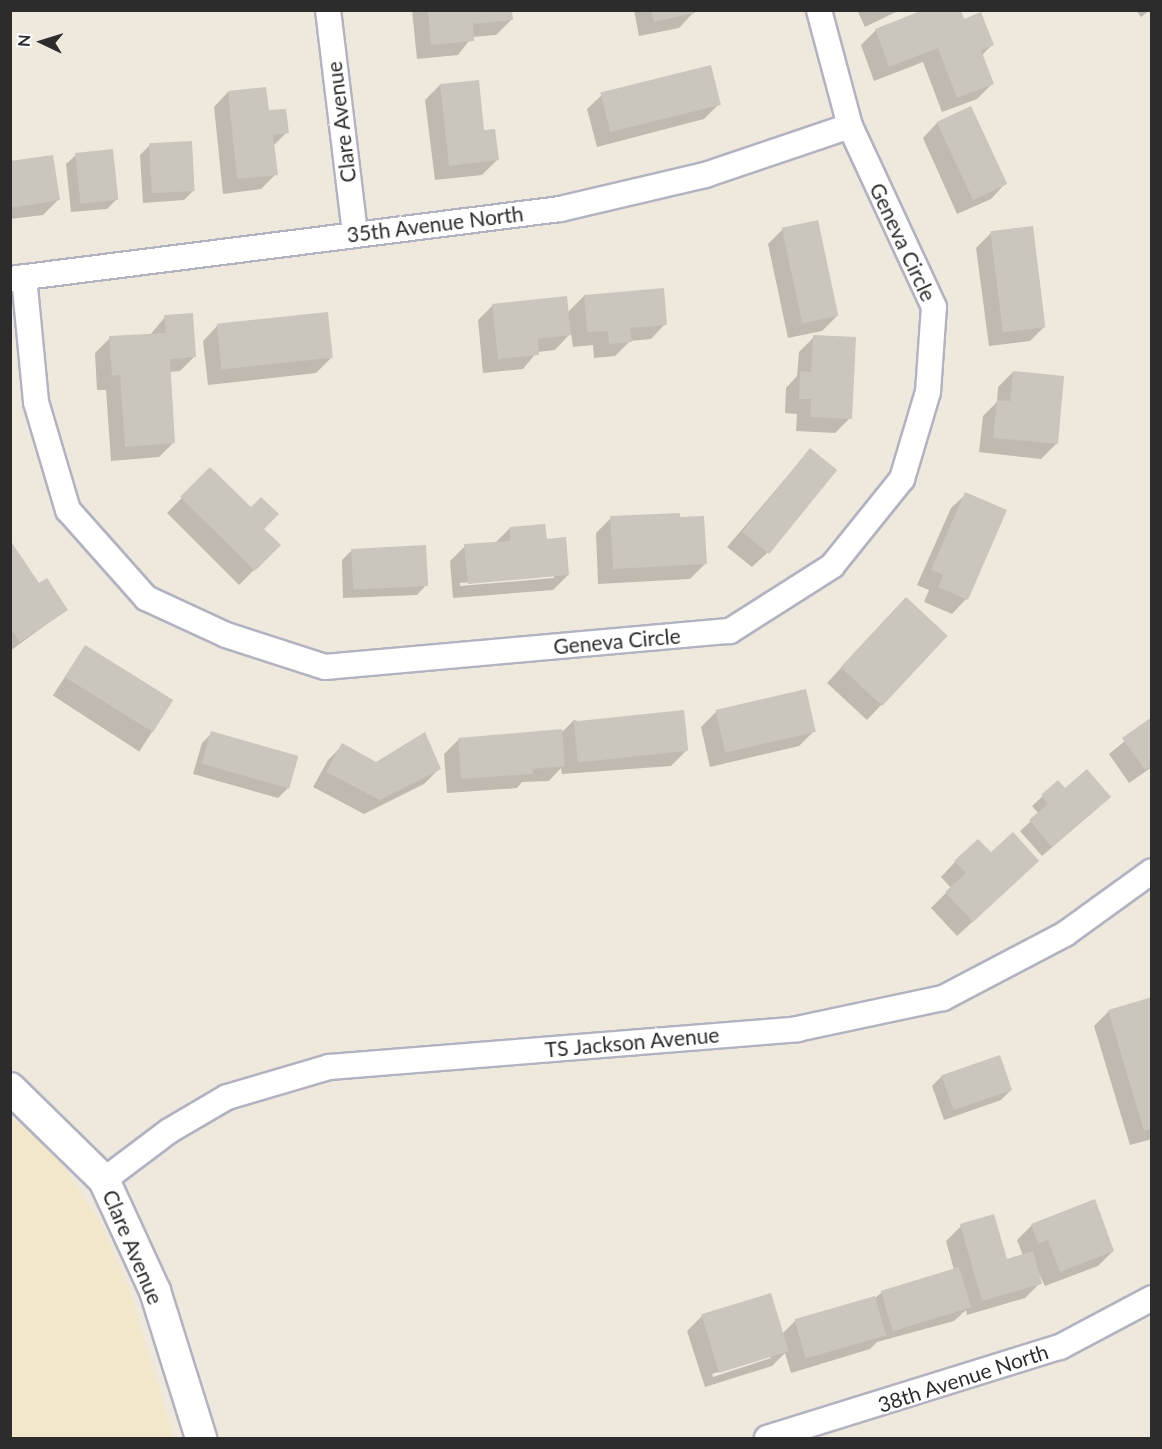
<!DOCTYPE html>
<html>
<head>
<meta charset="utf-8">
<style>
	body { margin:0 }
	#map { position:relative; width:1162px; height:1449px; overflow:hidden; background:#efe8dd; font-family:Lato,sans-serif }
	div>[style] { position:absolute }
	.education>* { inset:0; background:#f2e6cb }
	.shadow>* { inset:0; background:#0003; transform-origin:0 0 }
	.building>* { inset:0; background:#cac5bd; transform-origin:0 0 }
	.roads { filter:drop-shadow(2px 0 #b1b3c1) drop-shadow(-2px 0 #b1b3c1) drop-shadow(0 2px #b1b3c1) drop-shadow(0 -2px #b1b3c1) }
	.minor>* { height:24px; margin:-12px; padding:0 12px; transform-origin:12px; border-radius:12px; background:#fff }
	.tertiary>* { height:30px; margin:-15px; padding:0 15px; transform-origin:15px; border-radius:15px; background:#fff }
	span { translate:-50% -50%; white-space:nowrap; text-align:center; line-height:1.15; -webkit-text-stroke:4.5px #fff; paint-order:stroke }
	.street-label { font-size:21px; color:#2c2c2c }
	.frame { position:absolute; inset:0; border:12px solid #2c2c2c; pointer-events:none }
	.north { position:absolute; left:12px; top:12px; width:60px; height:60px; -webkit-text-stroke:4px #fff; paint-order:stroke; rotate:274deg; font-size:16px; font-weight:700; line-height:24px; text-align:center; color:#2c2c2c }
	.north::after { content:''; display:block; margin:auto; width:21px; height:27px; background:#2c2c2c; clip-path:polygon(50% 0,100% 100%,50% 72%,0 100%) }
</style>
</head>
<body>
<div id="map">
	<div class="education">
		<i style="clip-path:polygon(10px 1117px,49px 1145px,99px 1220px,128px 1285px,174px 1438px,11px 1438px)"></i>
	</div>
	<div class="shadow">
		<i style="clip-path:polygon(412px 10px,510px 10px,511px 20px,496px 35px,472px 37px,458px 55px,417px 59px)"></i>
		<i style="clip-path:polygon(634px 10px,693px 10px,693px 13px,679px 28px,639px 36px)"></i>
		<i style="clip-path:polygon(857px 10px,900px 10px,865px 27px)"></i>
		<i style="clip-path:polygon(1136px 10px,1150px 10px,1141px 17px)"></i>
		<i style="clip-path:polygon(963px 21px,992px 45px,981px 56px,992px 84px,977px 99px,942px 112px,923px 62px,874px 81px,861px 45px,876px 30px)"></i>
		<i style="clip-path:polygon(440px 85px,483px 132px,497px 160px,482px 175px,435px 180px,425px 100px)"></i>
		<i style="clip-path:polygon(228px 92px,267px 112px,287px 132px,273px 146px,276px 174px,261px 189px,223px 194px,214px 107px)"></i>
		<i style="clip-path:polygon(602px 95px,719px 104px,704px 119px,597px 147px,587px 109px)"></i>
		<i style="clip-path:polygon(970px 108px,1005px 184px,991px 199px,957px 214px,923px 138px,937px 123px)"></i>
		<i style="clip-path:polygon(150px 145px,194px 190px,184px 200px,143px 203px,140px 155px)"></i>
		<i style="clip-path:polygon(76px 155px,117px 199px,107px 209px,71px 212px,66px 164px)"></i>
		<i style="clip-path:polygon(10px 162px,58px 200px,43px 215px,10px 219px)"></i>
		<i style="clip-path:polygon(783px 229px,837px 316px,822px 331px,788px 338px,768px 244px)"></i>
		<i style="clip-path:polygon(991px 233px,1045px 326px,1030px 341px,989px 346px,976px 248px)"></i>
		<i style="clip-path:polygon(584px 296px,665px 324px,651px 339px,630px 341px,615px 356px,594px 358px,593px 345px,573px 347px,571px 333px,555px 350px,537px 352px,523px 369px,483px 373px,478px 320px,493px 305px,567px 313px)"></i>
		<i style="clip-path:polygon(165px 317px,195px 356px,180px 371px,169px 372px,174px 442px,159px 457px,111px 461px,106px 390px,97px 390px,95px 353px,110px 338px,150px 335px)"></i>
		<i style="clip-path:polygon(217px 326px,331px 358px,316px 373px,208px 385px,203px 341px)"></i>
		<i style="clip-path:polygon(814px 337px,850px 418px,835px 433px,796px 431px,797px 414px,785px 413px,786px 388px,797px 376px,799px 352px)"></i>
		<i style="clip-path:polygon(1013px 372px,1056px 444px,1041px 459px,979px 452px,983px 416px,997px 402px,998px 387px)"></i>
		<i style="clip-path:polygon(810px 450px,767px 553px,752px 567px,727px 547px)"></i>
		<i style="clip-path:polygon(210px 469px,251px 509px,262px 529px,279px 545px,239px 585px,167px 513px)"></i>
		<i style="clip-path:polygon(966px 494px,1005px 511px,966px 599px,952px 614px,924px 602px,929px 590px,917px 585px,951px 508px)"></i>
		<i style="clip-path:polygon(611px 518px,679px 519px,705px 564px,690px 579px,598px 584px,596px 533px)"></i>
		<i style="clip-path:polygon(evenodd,510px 528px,545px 541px,568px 575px,553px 590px,453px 598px,450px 561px,465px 546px,495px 543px,510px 528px,554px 575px,554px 578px,460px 586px,460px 583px,554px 575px)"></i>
		<i style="clip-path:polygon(10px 543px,38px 585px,66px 610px,10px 651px)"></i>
		<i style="clip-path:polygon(352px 550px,426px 585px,417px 595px,343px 598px,342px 560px)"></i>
		<i style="clip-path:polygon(891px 614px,946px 636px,867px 720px,827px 683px)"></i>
		<i style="left:85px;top:646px;width:103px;height:59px;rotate:33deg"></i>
		<i style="clip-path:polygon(716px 712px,814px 731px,799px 746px,710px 767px,701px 727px)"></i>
		<i style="clip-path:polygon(1152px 719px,1152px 767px,1129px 783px,1109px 754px)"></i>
		<i style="clip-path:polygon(574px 720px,686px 751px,671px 766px,562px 774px,561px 768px,549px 781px,522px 782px,517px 788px,447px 793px,444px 754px,459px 739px,561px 733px)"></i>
		<i style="clip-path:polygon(212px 733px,288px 788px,278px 798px,193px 774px,202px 743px)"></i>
		<i style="clip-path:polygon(343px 745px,376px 764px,439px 769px,424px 784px,364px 814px,313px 787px,328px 760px)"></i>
		<i style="clip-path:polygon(1058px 782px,1064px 790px,1099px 807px,1042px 856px,1020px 831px,1039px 814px,1032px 806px)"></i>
		<i style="clip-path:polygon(991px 855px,1022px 876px,957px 936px,931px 908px,951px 888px,941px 877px,955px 862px)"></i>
		<i style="clip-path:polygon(1152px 999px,1152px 1139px,1130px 1145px,1094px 1026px,1109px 1011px)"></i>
		<i style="clip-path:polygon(942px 1076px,1011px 1090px,1001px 1100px,944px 1120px,932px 1086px)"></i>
		<i style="clip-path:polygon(evenodd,1032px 1225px,1113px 1251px,1098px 1266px,1045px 1286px,1036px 1268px,1040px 1283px,1025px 1298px,967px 1315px,966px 1310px,954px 1321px,877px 1342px,870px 1349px,791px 1373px,785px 1353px,772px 1366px,705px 1387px,687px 1331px,702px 1316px,782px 1334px,795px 1321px,874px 1299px,882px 1292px,954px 1270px,946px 1241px,961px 1226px,1005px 1261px,1023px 1256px,1017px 1240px,1032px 1225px,771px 1355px,771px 1358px,713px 1377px,712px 1374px,771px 1355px)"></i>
	</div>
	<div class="building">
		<i style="clip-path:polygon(428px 10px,512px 10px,513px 20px,473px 24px,474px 41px,431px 45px)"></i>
		<i style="clip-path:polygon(651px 10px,694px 10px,695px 13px,654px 22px)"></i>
		<i style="clip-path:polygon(923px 10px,961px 10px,964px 19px,981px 12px,994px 45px,981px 50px,994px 84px,957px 98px,938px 48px,889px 67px,875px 29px)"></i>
		<i style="left:711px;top:65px;width:41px;height:114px;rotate:76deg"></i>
		<i style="clip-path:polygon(479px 80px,484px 130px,495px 129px,499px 160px,449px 166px,440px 84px)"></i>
		<i style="clip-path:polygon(266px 87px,269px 110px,286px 109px,289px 133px,273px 135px,278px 175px,237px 179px,228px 91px)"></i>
		<i style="left:971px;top:106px;width:86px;height:38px;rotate:65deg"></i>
		<i style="left:192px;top:141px;width:50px;height:43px;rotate:87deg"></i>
		<i style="left:113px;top:149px;width:51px;height:38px;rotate:84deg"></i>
		<i style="clip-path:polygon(53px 155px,60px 200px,10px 208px,10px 161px)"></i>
		<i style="left:818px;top:220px;width:98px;height:37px;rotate:78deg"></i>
		<i style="left:1033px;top:226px;width:102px;height:43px;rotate:83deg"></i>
		<i style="clip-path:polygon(664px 288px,667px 325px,630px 328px,632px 342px,609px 344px,608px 331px,587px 332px,584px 295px)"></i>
		<i style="clip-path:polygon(567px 296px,571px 335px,538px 339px,539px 355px,498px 359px,492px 304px)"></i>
		<i style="left:328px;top:312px;width:46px;height:112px;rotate:84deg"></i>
		<i style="clip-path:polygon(193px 313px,196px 357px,170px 359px,175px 443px,125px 447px,120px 375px,112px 376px,109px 336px,166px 333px,164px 315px)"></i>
		<i style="clip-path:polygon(813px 335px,856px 337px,852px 419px,810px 417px,811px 399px,799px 399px,800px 371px,811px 372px)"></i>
		<i style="clip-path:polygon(1013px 371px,1064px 376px,1058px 444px,993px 438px,997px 400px,1010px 401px)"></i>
		<i style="left:810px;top:448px;width:35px;height:108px;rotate:39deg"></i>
		<i style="clip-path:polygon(210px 467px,251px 507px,261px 497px,279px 514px,264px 529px,281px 545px,255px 571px,180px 497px)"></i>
		<i style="clip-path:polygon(965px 492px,1007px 510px,968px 600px,938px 587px,943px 575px,931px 570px)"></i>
		<i style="clip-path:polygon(680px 513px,680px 517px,704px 516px,707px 564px,613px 569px,610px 516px)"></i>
		<i style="clip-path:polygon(545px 524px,547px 539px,566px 537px,569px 575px,468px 584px,464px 544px,510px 541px,510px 527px)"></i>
		<i style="clip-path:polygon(10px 540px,39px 583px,47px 578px,68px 610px,20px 642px,10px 628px)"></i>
		<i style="left:426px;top:545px;width:41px;height:75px;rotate:87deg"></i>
		<i style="left:906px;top:597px;width:57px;height:96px;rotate:43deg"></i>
		<i style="left:85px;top:645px;width:104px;height:38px;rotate:32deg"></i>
		<i style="left:806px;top:689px;width:44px;height:93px;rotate:77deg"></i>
		<i style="left:684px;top:710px;width:41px;height:111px;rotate:84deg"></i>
		<i style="clip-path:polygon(1152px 717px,1152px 765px,1145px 770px,1122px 738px)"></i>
		<i style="clip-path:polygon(562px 729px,565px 766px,533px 769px,533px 774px,461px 779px,458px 738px)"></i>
		<i style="left:211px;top:731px;width:91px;height:34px;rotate:16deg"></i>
		<i style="clip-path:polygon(425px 732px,441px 769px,380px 800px,326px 772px,342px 743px,376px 762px)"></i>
		<i style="clip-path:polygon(1087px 769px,1111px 797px,1052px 847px,1029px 820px,1048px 804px,1041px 795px,1058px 780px,1065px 788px)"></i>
		<i style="clip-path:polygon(1013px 832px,1039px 861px,973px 922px,945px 892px,966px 873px,954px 861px,978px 839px,991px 852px)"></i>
		<i style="clip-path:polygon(1152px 997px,1152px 1129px,1144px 1131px,1108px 1010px)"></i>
		<i style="left:1000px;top:1055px;width:37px;height:62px;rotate:71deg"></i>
		<i style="clip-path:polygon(1095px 1199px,1114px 1251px,1060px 1272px,1048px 1240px,1038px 1244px,1031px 1224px)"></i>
		<i style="clip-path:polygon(994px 1214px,1007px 1259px,1033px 1251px,1042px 1284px,982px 1301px,960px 1224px)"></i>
		<i style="left:959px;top:1267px;width:42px;height:82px;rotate:73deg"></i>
		<i style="left:771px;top:1293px;width:61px;height:73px;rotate:73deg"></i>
		<i style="left:875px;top:1296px;width:41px;height:84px;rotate:74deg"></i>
	</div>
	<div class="roads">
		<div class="minor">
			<i style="left:328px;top:10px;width:225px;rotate:83.1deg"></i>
			<i style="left:24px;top:277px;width:126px;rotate:84.5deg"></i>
			<i style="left:36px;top:402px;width:113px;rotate:73.5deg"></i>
			<i style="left:68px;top:510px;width:118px;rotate:48.4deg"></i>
			<i style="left:146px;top:598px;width:88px;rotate:24.8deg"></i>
			<i style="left:226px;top:635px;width:104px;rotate:17.9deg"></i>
			<i style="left:325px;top:667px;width:407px;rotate:-5.1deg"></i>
			<i style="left:730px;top:631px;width:121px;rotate:-32.5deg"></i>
			<i style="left:832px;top:566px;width:112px;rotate:-51.2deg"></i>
			<i style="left:902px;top:479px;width:91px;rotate:-73.4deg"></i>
			<i style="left:928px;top:392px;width:85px;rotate:-86deg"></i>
			<i style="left:934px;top:307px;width:200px;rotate:-114.9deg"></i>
			<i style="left:850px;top:126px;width:120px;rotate:-105deg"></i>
			<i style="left:10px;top:279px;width:554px;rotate:-7.25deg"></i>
			<i style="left:560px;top:209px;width:149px;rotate:-13.2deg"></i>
			<i style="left:705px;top:175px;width:153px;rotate:-18.7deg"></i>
			<i style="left:104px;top:1180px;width:81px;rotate:-37deg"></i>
			<i style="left:169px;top:1131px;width:67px;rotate:-30.4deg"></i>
			<i style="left:227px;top:1097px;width:106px;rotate:-16.4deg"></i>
			<i style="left:329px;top:1067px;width:470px;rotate:-4.6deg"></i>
			<i style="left:797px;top:1029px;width:149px;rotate:-12deg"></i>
			<i style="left:943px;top:998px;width:138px;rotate:-27.7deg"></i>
			<i style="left:1065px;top:934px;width:107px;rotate:-35.9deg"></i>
			<i style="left:767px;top:1438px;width:307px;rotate:-17.3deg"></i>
			<i style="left:1060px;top:1347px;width:104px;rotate:-28deg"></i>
		</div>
		<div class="tertiary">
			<i style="left:10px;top:1088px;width:132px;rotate:44.4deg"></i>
			<i style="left:104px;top:1180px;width:122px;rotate:65.3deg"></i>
			<i style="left:155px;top:1291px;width:154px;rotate:72.6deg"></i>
		</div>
	</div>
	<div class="street-label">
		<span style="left:341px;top:122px;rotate:-97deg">Clare Avenue</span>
		<span style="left:435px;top:224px;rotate:-7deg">35th Avenue North</span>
		<span style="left:903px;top:242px;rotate:65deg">Geneva Circle</span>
		<span style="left:617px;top:641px;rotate:-5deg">Geneva Circle</span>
		<span style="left:632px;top:1042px;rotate:-5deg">TS Jackson Avenue</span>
		<span style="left:133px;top:1247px;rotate:67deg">Clare Avenue</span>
		<span style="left:963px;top:1378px;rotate:-18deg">38th Avenue North</span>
	</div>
	<div class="frame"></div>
	<div class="north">N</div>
</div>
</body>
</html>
